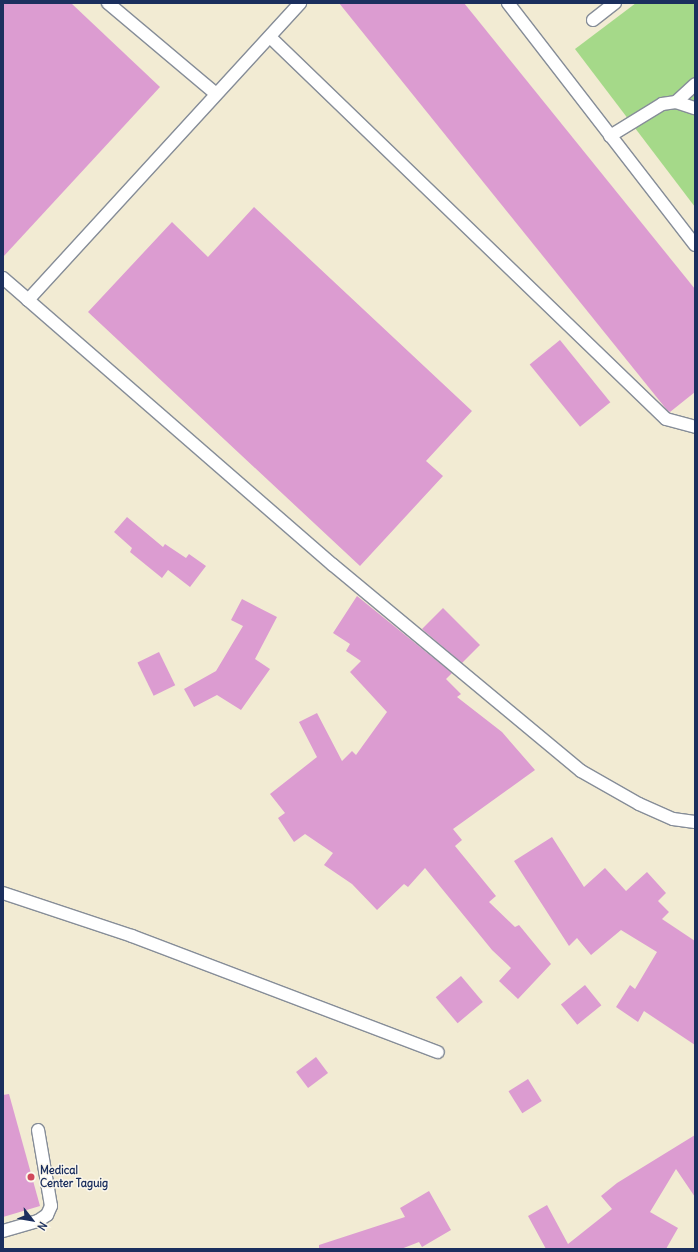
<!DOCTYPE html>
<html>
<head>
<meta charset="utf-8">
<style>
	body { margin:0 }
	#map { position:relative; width:698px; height:1252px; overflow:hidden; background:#f2ebd3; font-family:Delius,sans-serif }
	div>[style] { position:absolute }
	.green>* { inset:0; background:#a5d989 }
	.building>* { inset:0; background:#dc9cd1; transform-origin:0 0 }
	.roads { filter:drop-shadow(1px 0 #868d98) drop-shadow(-1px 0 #868d98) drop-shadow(0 1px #868d98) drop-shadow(0 -1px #868d98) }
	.service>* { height:12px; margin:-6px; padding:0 6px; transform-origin:6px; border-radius:6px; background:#fff }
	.dots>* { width:11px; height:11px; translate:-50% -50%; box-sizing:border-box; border:2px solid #fbf7ec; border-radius:50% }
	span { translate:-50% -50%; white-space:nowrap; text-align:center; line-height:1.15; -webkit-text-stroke:3px #fbf7ec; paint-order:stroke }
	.poi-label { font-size:11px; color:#1b2f5e; font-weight:700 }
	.left { translate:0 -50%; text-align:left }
	.frame { position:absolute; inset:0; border:4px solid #1b2f5e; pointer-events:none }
	.north { position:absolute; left:12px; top:1200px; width:40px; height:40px; -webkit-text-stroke:3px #fbf7ec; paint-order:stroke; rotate:121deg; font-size:11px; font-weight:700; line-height:16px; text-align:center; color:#1b2f5e }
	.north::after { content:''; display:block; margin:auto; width:14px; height:18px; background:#1b2f5e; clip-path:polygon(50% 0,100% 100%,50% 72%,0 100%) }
</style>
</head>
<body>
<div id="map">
	<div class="green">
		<i style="clip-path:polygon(636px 3px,695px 3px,695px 207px,575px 49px)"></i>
	</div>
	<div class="building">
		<i style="clip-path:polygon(3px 3px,71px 3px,160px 87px,3px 257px)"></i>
		<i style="clip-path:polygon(339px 3px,464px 3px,695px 289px,695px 392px,670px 412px,667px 410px)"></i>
		<i style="clip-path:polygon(254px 207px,472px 411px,426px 461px,443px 476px,360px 566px,88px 312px,172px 222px,208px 257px)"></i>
		<i style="left:560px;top:340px;width:80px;height:39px;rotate:51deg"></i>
		<i style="clip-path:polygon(127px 517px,163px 547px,165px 544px,186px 558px,189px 554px,206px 566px,190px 587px,168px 570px,162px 578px,130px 552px,132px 548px,114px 532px)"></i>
		<i style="clip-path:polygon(357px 596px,452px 673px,446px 679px,461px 694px,457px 697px,502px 732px,535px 770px,453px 829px,462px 840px,455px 846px,496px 896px,489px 902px,515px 927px,519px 925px,551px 964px,518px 999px,499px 981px,511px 968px,492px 950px,425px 868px,408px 887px,404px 884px,377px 910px,352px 884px,324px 865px,333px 853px,305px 834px,294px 842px,278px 818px,285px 813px,270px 794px,317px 757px,299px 722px,317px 713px,342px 761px,352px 751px,356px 755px,387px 712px,350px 672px,361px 661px,346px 651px,350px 644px,333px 633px)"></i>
		<i style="clip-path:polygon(242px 599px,277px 617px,255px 659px,270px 669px,241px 710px,217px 695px,194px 707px,184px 689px,216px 671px,243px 626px,231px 620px)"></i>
		<i style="clip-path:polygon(443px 608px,480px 645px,462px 663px,422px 629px)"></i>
		<i style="left:159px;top:652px;width:37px;height:24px;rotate:64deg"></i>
		<i style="clip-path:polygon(552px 837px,584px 887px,605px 868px,626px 891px,647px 872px,666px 893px,658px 901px,669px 912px,662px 919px,695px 941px,695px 1045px,644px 1011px,638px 1022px,616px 1007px,630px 985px,635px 989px,657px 952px,621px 930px,591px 955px,577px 938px,569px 946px,514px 861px)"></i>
		<i style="left:461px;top:976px;width:34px;height:33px;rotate:50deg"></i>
		<i style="left:585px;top:985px;width:26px;height:31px;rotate:51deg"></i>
		<i style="left:316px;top:1057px;width:20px;height:25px;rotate:53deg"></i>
		<i style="left:528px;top:1079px;width:26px;height:23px;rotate:58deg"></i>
		<i style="clip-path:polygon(9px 1094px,40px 1206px,3px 1217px,3px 1095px)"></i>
		<i style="clip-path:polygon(695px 1135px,695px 1197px,676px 1169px,650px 1212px,678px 1228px,666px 1249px,546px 1249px,528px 1216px,547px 1205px,568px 1244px,612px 1209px,601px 1196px,617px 1183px)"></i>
		<i style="clip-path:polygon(429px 1191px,451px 1230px,422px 1247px,419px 1242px,401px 1249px,319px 1249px,319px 1245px,405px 1217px,400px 1208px)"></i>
	</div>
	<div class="roads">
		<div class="service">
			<i style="left:108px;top:3px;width:141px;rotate:40.1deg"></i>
			<i style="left:508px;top:3px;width:306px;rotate:52.3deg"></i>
			<i style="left:593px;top:20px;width:28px;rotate:-38deg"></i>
			<i style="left:270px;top:37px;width:550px;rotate:43.97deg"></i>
			<i style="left:666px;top:419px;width:30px;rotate:15deg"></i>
			<i style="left:676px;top:102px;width:26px;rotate:-43deg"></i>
			<i style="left:610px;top:136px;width:61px;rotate:-31.6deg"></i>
			<i style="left:662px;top:104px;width:14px;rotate:-8deg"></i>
			<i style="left:676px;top:102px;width:20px;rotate:18deg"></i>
			<i style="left:3px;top:278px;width:33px;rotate:41deg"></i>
			<i style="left:28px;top:300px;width:403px;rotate:-47.5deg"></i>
			<i style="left:28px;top:300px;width:404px;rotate:41deg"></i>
			<i style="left:333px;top:565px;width:322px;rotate:39.7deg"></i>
			<i style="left:581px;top:771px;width:67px;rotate:29.6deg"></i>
			<i style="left:639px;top:804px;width:37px;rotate:24deg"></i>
			<i style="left:673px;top:819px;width:22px;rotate:8deg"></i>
			<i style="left:3px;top:893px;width:136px;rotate:18.4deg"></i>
			<i style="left:132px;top:936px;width:327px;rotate:20.8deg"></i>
			<i style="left:3px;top:1231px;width:36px;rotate:-16deg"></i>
			<i style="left:38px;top:1221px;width:11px;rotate:-34deg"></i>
			<i style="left:47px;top:1215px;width:10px;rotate:-66deg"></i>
			<i style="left:51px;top:1206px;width:77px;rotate:-99.7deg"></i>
		</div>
	</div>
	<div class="dots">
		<i style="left:31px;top:1177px;background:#d1495b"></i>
	</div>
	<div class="poi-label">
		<span class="left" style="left:40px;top:1177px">Medical<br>Center Taguig</span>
	</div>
	<div class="frame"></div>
	<div class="north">N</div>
</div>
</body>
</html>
